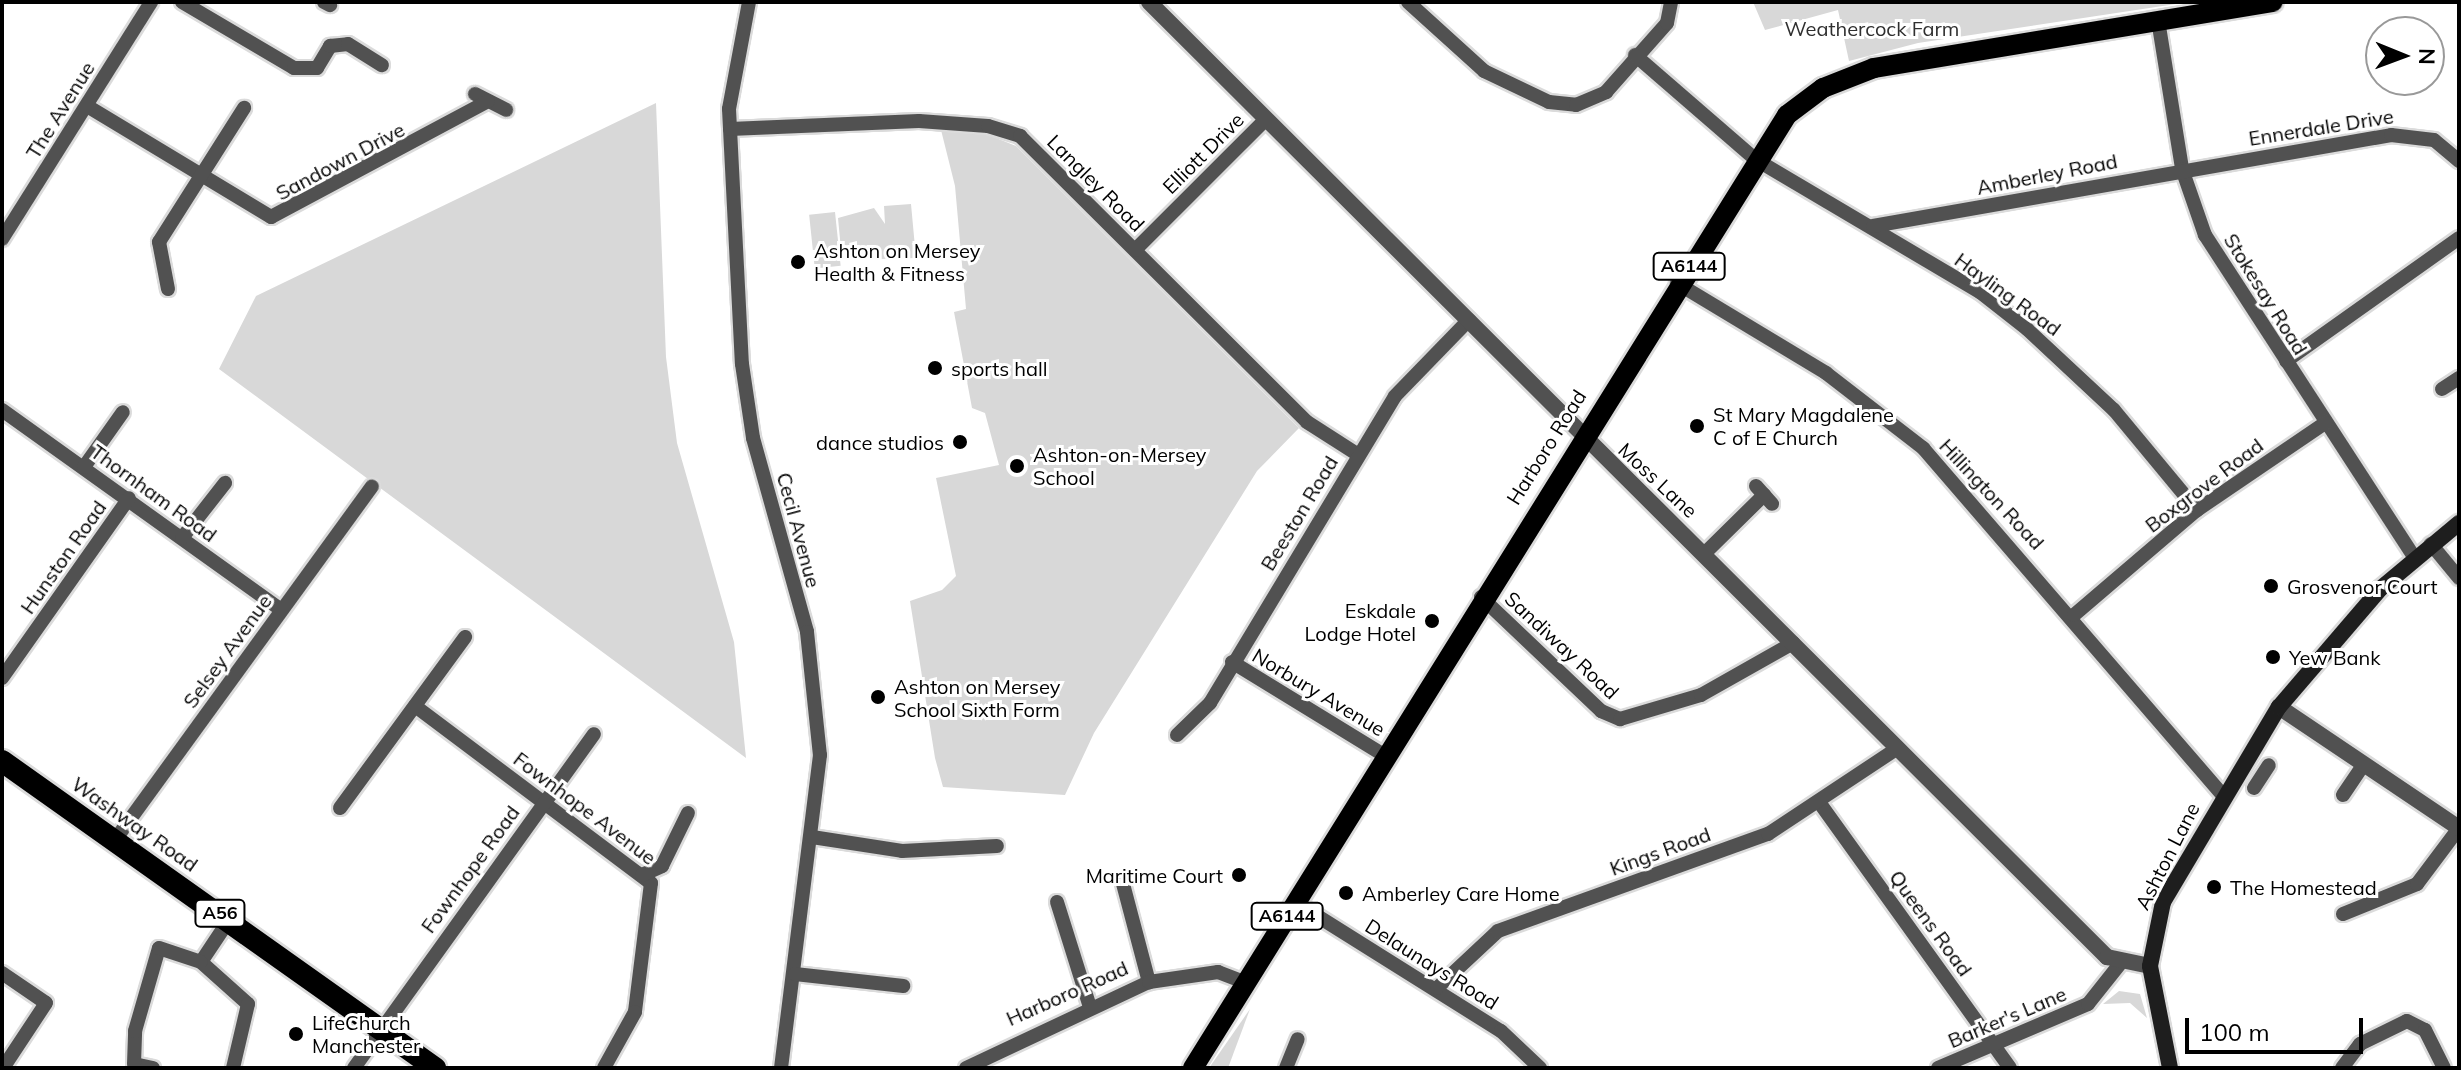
<!DOCTYPE html>
<html>
<head>
<meta charset="utf-8">
<style>
	body { margin:0 }
	#map { position:relative; width:2461px; height:1070px; overflow:hidden; background:#fff; font-family:Mulish,sans-serif }
	div>[style] { position:absolute }
	.green>* { inset:0; background:#d8d8d8; transform-origin:0 0 }
	.roads { filter:drop-shadow(2px 0 #dbdbdb) drop-shadow(-2px 0 #dbdbdb) drop-shadow(0 2px #dbdbdb) drop-shadow(0 -2px #dbdbdb) }
	.minor>* { height:14px; margin:-7px; padding:0 7px; transform-origin:7px; border-radius:7px; background:#515151 }
	.tertiary>* { height:16px; margin:-8px; padding:0 8px; transform-origin:8px; border-radius:8px; background:#515151 }
	.secondary>* { height:16px; margin:-8px; padding:0 8px; transform-origin:8px; border-radius:8px; background:#1e1e1e }
	.primary>* { height:20px; margin:-10px; padding:0 10px; transform-origin:10px; border-radius:10px; background:#000 }
	.trunk>* { height:22px; margin:-11px; padding:0 11px; transform-origin:11px; border-radius:11px; background:#000 }
	.dots>* { width:22px; height:22px; translate:-50% -50%; box-sizing:border-box; border:4px solid #fff; border-radius:50% }
	span { translate:-50% -50%; white-space:nowrap; text-align:center; line-height:1.15; -webkit-text-stroke:6px #fff; paint-order:stroke }
	.shield-label span { padding:2px 6px; background:#fff; border:2px solid; border-radius:6px; -webkit-text-stroke-width:0 }
	.shield-label { font-size:18px; color:#000; font-weight:700 }
	.park-label { font-size:20px; color:#2f2f2f }
	.street-label { font-size:20px; color:#000 }
	.poi-label { font-size:20px; color:#000 }
	.left { translate:0 -50%; text-align:left }
	.right { translate:-100% -50%; text-align:right }
	.frame { position:absolute; inset:0; border:4px solid #000; pointer-events:none }
	.north { position:absolute; left:2365px; top:16px; width:80px; height:80px; box-sizing:border-box; background:#fff; border:2px solid #999; border-radius:50%; rotate:91deg; font-size:22px; font-weight:700; line-height:32px; text-align:center; color:#000 }
	.north::after { content:''; display:block; margin:auto; width:28px; height:36px; background:#000; clip-path:polygon(50% 0,100% 100%,50% 72%,0 100%) }
	.scale { position:absolute; left:2185px; top:1018px; width:178px; height:36px; box-sizing:border-box; border:4px solid #000; border-top:0; padding-left:10px; font-size:24px; line-height:28px; white-space:nowrap; color:#000; -webkit-text-stroke:6px #fff; paint-order:stroke }
</style>
</head>
<body>
<div id="map">
	<div class="green">
		<i style="clip-path:polygon(1753px 2px,2189px 2px,1918px 43px,1849px 61px,1838px 10px,1765px 30px)"></i>
		<i style="clip-path:polygon(656px 103px,666px 357px,677px 443px,734px 642px,746px 758px,219px 369px,256px 296px)"></i>
		<i style="clip-path:polygon(941px 130px,986px 134px,1016px 146px,1299px 428px,1257px 471px,1094px 733px,1065px 795px,943px 787px,935px 758px,910px 601px,942px 590px,956px 576px,936px 478px,999px 465px,985px 413px,972px 408px,954px 312px,966px 309px,955px 186px)"></i>
		<i style="clip-path:polygon(911px 204px,916px 258px,842px 260px,838px 218px,874px 208px,885px 224px,884px 206px)"></i>
		<i style="left:835px;top:212px;width:54px;height:26px;rotate:84deg"></i>
		<i style="clip-path:polygon(2119px 991px,2140px 994px,2147px 1018px,2130px 1003px,2103px 1004px)"></i>
		<i style="clip-path:polygon(1250px 1009px,1228px 1068px,1209px 1068px)"></i>
	</div>
	<div class="roads">
		<div class="minor">
			<i style="left:182px;top:2px;width:130px;rotate:30.5deg"></i>
			<i style="left:294px;top:68px;width:23px"></i>
			<i style="left:317px;top:68px;width:26px;rotate:-59deg"></i>
			<i style="left:330px;top:46px;width:18px;rotate:-6deg"></i>
			<i style="left:348px;top:44px;width:40px;rotate:32deg"></i>
			<i style="left:324px;top:2px;width:7px;rotate:27deg"></i>
			<i style="left:749px;top:2px;width:109px;rotate:100.6deg"></i>
			<i style="left:729px;top:109px;width:255px;rotate:87.1deg"></i>
			<i style="left:742px;top:364px;width:75px;rotate:81.5deg"></i>
			<i style="left:753px;top:438px;width:201px;rotate:74.4deg"></i>
			<i style="left:807px;top:632px;width:124px;rotate:84deg"></i>
			<i style="left:820px;top:755px;width:315px;rotate:97.1deg"></i>
			<i style="left:1408px;top:2px;width:103px;rotate:42.2deg"></i>
			<i style="left:1484px;top:71px;width:72px;rotate:25.5deg"></i>
			<i style="left:1549px;top:102px;width:27px;rotate:6deg"></i>
			<i style="left:1576px;top:105px;width:33px;rotate:-23deg"></i>
			<i style="left:1606px;top:92px;width:92px;rotate:-48.5deg"></i>
			<i style="left:1667px;top:23px;width:21px;rotate:-79deg"></i>
			<i style="left:2158px;top:20px;width:151px;rotate:80.8deg"></i>
			<i style="left:2182px;top:169px;width:70px;rotate:70.8deg"></i>
			<i style="left:2205px;top:235px;width:385px;rotate:57deg"></i>
			<i style="left:1635px;top:55px;width:159px;rotate:40.9deg"></i>
			<i style="left:1755px;top:159px;width:261px;rotate:30.6deg"></i>
			<i style="left:1980px;top:292px;width:60px;rotate:38.2deg"></i>
			<i style="left:2027px;top:329px;width:119px;rotate:43deg"></i>
			<i style="left:2114px;top:410px;width:130px;rotate:50.3deg"></i>
			<i style="left:475px;top:94px;width:35px;rotate:27deg"></i>
			<i style="left:87px;top:106px;width:215px;rotate:31.1deg"></i>
			<i style="left:271px;top:217px;width:246px;rotate:-28.1deg"></i>
			<i style="left:730px;top:129px;width:189px;rotate:-2.4deg"></i>
			<i style="left:919px;top:121px;width:69px;rotate:4.1deg"></i>
			<i style="left:988px;top:126px;width:34px;rotate:17deg"></i>
			<i style="left:1020px;top:136px;width:405px;rotate:44.9deg"></i>
			<i style="left:1307px;top:422px;width:59px;rotate:32.6deg"></i>
			<i style="left:1873px;top:226px;width:526px;rotate:-9.96deg"></i>
			<i style="left:2391px;top:135px;width:43px;rotate:6.6deg"></i>
			<i style="left:2434px;top:140px;width:33px;rotate:40deg"></i>
			<i style="left:2px;top:239px;width:280px;rotate:-57.8deg"></i>
			<i style="left:1135px;top:250px;width:185px;rotate:-45deg"></i>
			<i style="left:1677px;top:283px;width:174px;rotate:31.1deg"></i>
			<i style="left:1826px;top:373px;width:123px;rotate:37.7deg"></i>
			<i style="left:1923px;top:448px;width:457px;rotate:49.2deg"></i>
			<i style="left:168px;top:289px;width:48px;rotate:-100.8deg"></i>
			<i style="left:159px;top:242px;width:159px;rotate:-57.6deg"></i>
			<i style="left:2286px;top:361px;width:212px;rotate:-35.4deg"></i>
			<i style="left:2442px;top:389px;width:20px;rotate:-33deg"></i>
			<i style="left:2px;top:410px;width:343px;rotate:35.6deg"></i>
			<i style="left:84px;top:467px;width:67px;rotate:-54.7deg"></i>
			<i style="left:1756px;top:486px;width:24px;rotate:48deg"></i>
			<i style="left:182px;top:538px;width:70px;rotate:-52deg"></i>
			<i style="left:2431px;top:544px;width:44px;rotate:50.5deg"></i>
			<i style="left:1705px;top:553px;width:83px;rotate:-44.5deg"></i>
			<i style="left:1481px;top:597px;width:166px;rotate:43.5deg"></i>
			<i style="left:1601px;top:711px;width:21px;rotate:23deg"></i>
			<i style="left:1620px;top:719px;width:84px;rotate:-16.5deg"></i>
			<i style="left:1701px;top:695px;width:106px;rotate:-29.5deg"></i>
			<i style="left:2074px;top:615px;width:162px;rotate:-40.5deg"></i>
			<i style="left:2197px;top:510px;width:155px;rotate:-34.2deg"></i>
			<i style="left:1232px;top:662px;width:178px;rotate:31.5deg"></i>
			<i style="left:2px;top:678px;width:220px;rotate:-54.8deg"></i>
			<i style="left:415px;top:706px;width:295px;rotate:36.9deg"></i>
			<i style="left:651px;top:883px;width:130px;rotate:97.1deg"></i>
			<i style="left:635px;top:1012px;width:64px;rotate:119deg"></i>
			<i style="left:1177px;top:735px;width:46px;rotate:-44.1deg"></i>
			<i style="left:1210px;top:703px;width:358px;rotate:-58.9deg"></i>
			<i style="left:1395px;top:396px;width:106px;rotate:-45.8deg"></i>
			<i style="left:2254px;top:788px;width:27px;rotate:-57deg"></i>
			<i style="left:2343px;top:795px;width:37px;rotate:-56deg"></i>
			<i style="left:1819px;top:802px;width:327px;rotate:54.3deg"></i>
			<i style="left:340px;top:808px;width:212px;rotate:-53.8deg"></i>
			<i style="left:812px;top:837px;width:91px;rotate:8.8deg"></i>
			<i style="left:902px;top:851px;width:95px;rotate:-3deg"></i>
			<i style="left:115px;top:840px;width:437px;rotate:-54deg"></i>
			<i style="left:642px;top:875px;width:22px;rotate:-24deg"></i>
			<i style="left:662px;top:866px;width:59px;rotate:-63.9deg"></i>
			<i style="left:1122px;top:880px;width:106px;rotate:75.2deg"></i>
			<i style="left:1057px;top:902px;width:110px;rotate:72.6deg"></i>
			<i style="left:1295px;top:902px;width:243px;rotate:32.1deg"></i>
			<i style="left:1501px;top:1031px;width:54px;rotate:43.5deg"></i>
			<i style="left:2343px;top:914px;width:80px;rotate:-22.1deg"></i>
			<i style="left:2417px;top:884px;width:70px;rotate:-53.1deg"></i>
			<i style="left:229px;top:920px;width:50px;rotate:123.7deg"></i>
			<i style="left:201px;top:962px;width:63px;rotate:41.8deg"></i>
			<i style="left:248px;top:1004px;width:66px;rotate:103.2deg"></i>
			<i style="left:2px;top:973px;width:53px;rotate:34.3deg"></i>
			<i style="left:46px;top:1003px;width:78px;rotate:123.5deg"></i>
			<i style="left:795px;top:974px;width:109px;rotate:6.3deg"></i>
			<i style="left:1437px;top:988px;width:83px;rotate:-43.1deg"></i>
			<i style="left:1498px;top:931px;width:287px;rotate:-19.8deg"></i>
			<i style="left:1768px;top:834px;width:156px;rotate:-33.5deg"></i>
			<i style="left:153px;top:1068px;width:19px;rotate:-168deg"></i>
			<i style="left:134px;top:1064px;width:33px;rotate:-88deg"></i>
			<i style="left:135px;top:1031px;width:86px;rotate:-73.9deg"></i>
			<i style="left:159px;top:948px;width:44px;rotate:18.4deg"></i>
			<i style="left:354px;top:1068px;width:411px;rotate:-54.3deg"></i>
			<i style="left:966px;top:1068px;width:202px;rotate:-25.2deg"></i>
			<i style="left:1149px;top:982px;width:70px;rotate:-8.2deg"></i>
			<i style="left:1218px;top:972px;width:30px;rotate:21deg"></i>
			<i style="left:1286px;top:1068px;width:31px;rotate:-68deg"></i>
			<i style="left:1938px;top:1068px;width:163px;rotate:-23.1deg"></i>
			<i style="left:2088px;top:1004px;width:50px;rotate:-51.5deg"></i>
			<i style="left:2342px;top:1068px;width:30px;rotate:-53deg"></i>
			<i style="left:2360px;top:1044px;width:52px;rotate:-26.1deg"></i>
			<i style="left:2407px;top:1021px;width:20px;rotate:27deg"></i>
			<i style="left:2425px;top:1030px;width:42px;rotate:63.4deg"></i>
		</div>
		<div class="tertiary">
			<i style="left:1149px;top:2px;width:1353px;rotate:44.91deg"></i>
			<i style="left:2107px;top:957px;width:44px;rotate:11.8deg"></i>
			<i style="left:2279px;top:707px;width:217px;rotate:33.9deg"></i>
		</div>
		<div class="secondary">
			<i style="left:2170px;top:1068px;width:104px;rotate:-101.1deg"></i>
			<i style="left:2150px;top:966px;width:65px;rotate:-78.5deg"></i>
			<i style="left:2163px;top:902px;width:227px;rotate:-59.3deg"></i>
			<i style="left:2279px;top:707px;width:155px;rotate:-49.4deg"></i>
			<i style="left:2380px;top:589px;width:103px;rotate:-39.9deg"></i>
		</div>
		<div class="primary">
			<i style="left:1193px;top:1068px;width:1123px;rotate:-58.06deg"></i>
			<i style="left:1787px;top:115px;width:45px;rotate:-36.9deg"></i>
			<i style="left:1823px;top:88px;width:55px;rotate:-21.4deg"></i>
			<i style="left:1874px;top:68px;width:404px;rotate:-9.4deg"></i>
		</div>
		<div class="trunk">
			<i style="left:2px;top:761px;width:531px;rotate:35.34deg"></i>
		</div>
	</div>
	<div class="dots">
		<i style="left:798px;top:262px;background:#000"></i>
		<i style="left:935px;top:368px;background:#000"></i>
		<i style="left:1697px;top:426px;background:#000"></i>
		<i style="left:960px;top:442px;background:#000"></i>
		<i style="left:1017px;top:466px;background:#000"></i>
		<i style="left:2271px;top:586px;background:#000"></i>
		<i style="left:1432px;top:621px;background:#000"></i>
		<i style="left:2273px;top:657px;background:#000"></i>
		<i style="left:878px;top:697px;background:#000"></i>
		<i style="left:1239px;top:875px;background:#000"></i>
		<i style="left:2214px;top:887px;background:#000"></i>
		<i style="left:1346px;top:893px;background:#000"></i>
		<i style="left:296px;top:1034px;background:#000"></i>
	</div>
	<div class="shield-label">
		<span style="left:1689px;top:266px">A6144</span>
		<span style="left:220px;top:913px">A56</span>
		<span style="left:1287px;top:916px">A6144</span>
	</div>
	<div class="park-label">
		<span style="left:1872px;top:28px">Weathercock Farm</span>
	</div>
	<div class="street-label">
		<span style="left:60px;top:110px;rotate:-58deg">The Avenue</span>
		<span style="left:2321px;top:127px;rotate:-9deg">Ennerdale Drive</span>
		<span style="left:1203px;top:153px;rotate:-45deg">Elliott Drive</span>
		<span style="left:340px;top:161px;rotate:-28deg">Sandown Drive</span>
		<span style="left:2047px;top:174px;rotate:-11deg">Amberley Road</span>
		<span style="left:1096px;top:183px;rotate:45deg">Langley Road</span>
		<span style="left:2008px;top:294px;rotate:36deg">Hayling Road</span>
		<span style="left:2266px;top:294px;rotate:58deg">Stokesay Road</span>
		<span style="left:1546px;top:447px;rotate:-58deg">Harboro Road</span>
		<span style="left:1658px;top:480px;rotate:43deg">Moss Lane</span>
		<span style="left:2204px;top:485px;rotate:-37deg">Boxgrove Road</span>
		<span style="left:154px;top:493px;rotate:36deg">Thornham Road</span>
		<span style="left:1992px;top:494px;rotate:47deg">Hillington Road</span>
		<span style="left:1299px;top:513px;rotate:-59deg">Beeston Road</span>
		<span style="left:799px;top:530px;rotate:75deg">Cecil Avenue</span>
		<span style="left:63px;top:557px;rotate:-55deg">Hunston Road</span>
		<span style="left:1562px;top:645px;rotate:43deg">Sandiway Road</span>
		<span style="left:227px;top:651px;rotate:-54deg">Selsey Avenue</span>
		<span style="left:1319px;top:692px;rotate:31deg">Norbury Avenue</span>
		<span style="left:585px;top:808px;rotate:37deg">Fownhope Avenue</span>
		<span style="left:135px;top:824px;rotate:35deg">Washway Road</span>
		<span style="left:1660px;top:851px;rotate:-20deg">Kings Road</span>
		<span style="left:2167px;top:856px;rotate:-63deg">Ashton Lane</span>
		<span style="left:470px;top:869px;rotate:-54deg">Fownhope Road</span>
		<span style="left:1931px;top:923px;rotate:54deg">Queens Road</span>
		<span style="left:1432px;top:964px;rotate:32deg">Delaunays Road</span>
		<span style="left:1067px;top:993px;rotate:-24deg">Harboro Road</span>
		<span style="left:2007px;top:1017px;rotate:-23deg">Barker's Lane</span>
	</div>
	<div class="poi-label">
		<span class="left" style="left:814px;top:262px">Ashton on Mersey<br>Health &amp; Fitness</span>
		<span class="left" style="left:951px;top:368px">sports hall</span>
		<span class="left" style="left:1713px;top:426px">St Mary Magdalene<br>C of E Church</span>
		<span class="right" style="left:944px;top:442px">dance studios</span>
		<span class="left" style="left:1033px;top:466px">Ashton-on-Mersey<br>School</span>
		<span class="left" style="left:2287px;top:586px">Grosvenor Court</span>
		<span class="right" style="left:1416px;top:622px">Eskdale<br>Lodge Hotel</span>
		<span class="left" style="left:2289px;top:657px">Yew Bank</span>
		<span class="left" style="left:894px;top:698px">Ashton on Mersey<br>School Sixth Form</span>
		<span class="right" style="left:1223px;top:875px">Maritime Court</span>
		<span class="left" style="left:2230px;top:887px">The Homestead</span>
		<span class="left" style="left:1362px;top:893px">Amberley Care Home</span>
		<span class="left" style="left:312px;top:1034px">LifeChurch<br>Manchester</span>
	</div>
	<div class="frame"></div>
	<div class="north">N</div>
	<div class="scale">100 m</div>
</div>
</body>
</html>
